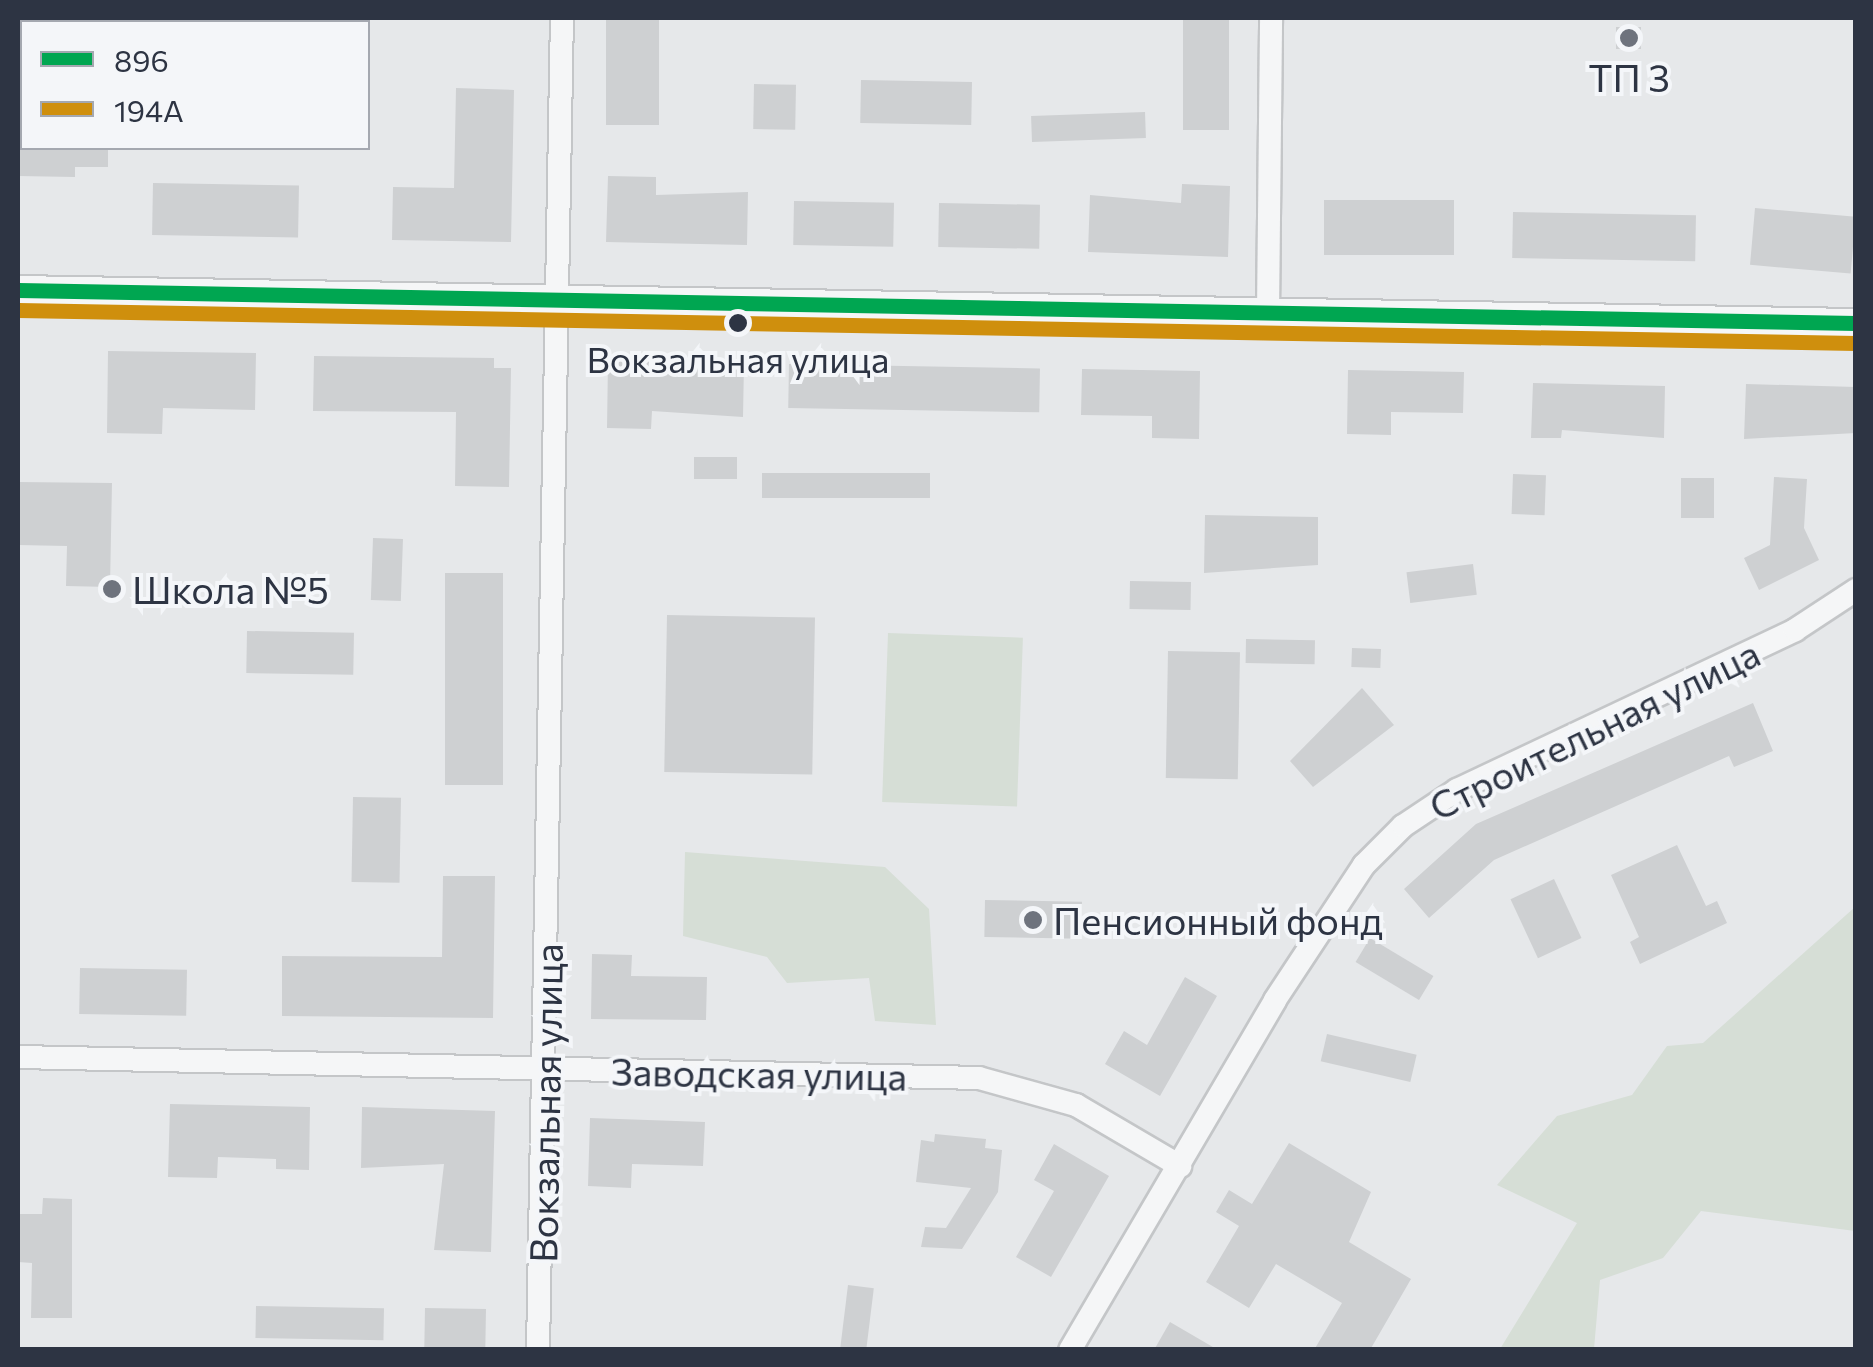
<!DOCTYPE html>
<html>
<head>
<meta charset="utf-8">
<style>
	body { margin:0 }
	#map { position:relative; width:1873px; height:1367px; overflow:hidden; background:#e6e8ea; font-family:Commissioner,sans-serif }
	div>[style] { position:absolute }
	.green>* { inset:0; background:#d6ded6; transform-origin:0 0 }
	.building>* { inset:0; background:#ced0d2; transform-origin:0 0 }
	.roads { filter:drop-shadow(2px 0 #c4c6c8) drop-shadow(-2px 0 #c4c6c8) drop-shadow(0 2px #c4c6c8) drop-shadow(0 -2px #c4c6c8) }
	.minor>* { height:22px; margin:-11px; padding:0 11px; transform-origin:11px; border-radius:11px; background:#f5f6f7 }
	.tertiary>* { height:28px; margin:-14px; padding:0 14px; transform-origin:14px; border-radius:14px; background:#f5f6f7 }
	.bus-1>* { height:15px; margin:-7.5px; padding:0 7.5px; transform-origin:7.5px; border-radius:7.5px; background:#00a651 }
	.bus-2>* { height:15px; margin:-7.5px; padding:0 7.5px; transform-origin:7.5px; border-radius:7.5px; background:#cf8f0d }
	.dots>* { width:28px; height:28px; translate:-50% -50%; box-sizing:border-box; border:5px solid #f4f6f9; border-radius:50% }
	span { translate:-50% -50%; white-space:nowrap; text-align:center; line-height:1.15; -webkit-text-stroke:8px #f4f6f9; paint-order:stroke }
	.bus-label { font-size:36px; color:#2d3443 }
	.poi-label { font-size:38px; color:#2d3443 }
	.left { translate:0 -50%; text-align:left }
	.street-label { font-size:38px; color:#2d3443 }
	.frame { position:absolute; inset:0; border:20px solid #2d3443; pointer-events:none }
	.legend { position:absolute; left:20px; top:20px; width:350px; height:130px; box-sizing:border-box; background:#f4f6f9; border:2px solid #a4a8b0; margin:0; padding:12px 18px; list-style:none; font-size:30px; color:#2d3443 }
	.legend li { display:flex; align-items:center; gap:20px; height:50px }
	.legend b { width:50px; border:2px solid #a4a8b0 }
</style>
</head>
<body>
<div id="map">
	<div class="green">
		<i style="left:888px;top:633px;width:135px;height:169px;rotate:2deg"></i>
		<i style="clip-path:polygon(685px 852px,885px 867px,929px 909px,936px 1025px,875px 1021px,869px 978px,787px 983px,767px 957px,683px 936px)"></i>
		<i style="clip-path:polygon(1855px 907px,1855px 1231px,1701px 1211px,1663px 1258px,1600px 1280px,1594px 1349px,1500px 1349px,1577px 1223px,1497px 1185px,1557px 1116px,1632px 1095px,1667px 1046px,1703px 1043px)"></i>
	</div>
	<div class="building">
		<i style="left:606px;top:18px;width:53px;height:107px"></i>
		<i style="left:1183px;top:18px;width:46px;height:112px"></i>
		<i style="left:1616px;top:27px;width:25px;height:22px"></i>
		<i style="left:861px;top:80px;width:111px;height:43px;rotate:1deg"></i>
		<i style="left:754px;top:84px;width:42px;height:45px;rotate:1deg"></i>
		<i style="clip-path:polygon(456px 88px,514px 90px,511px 242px,392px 240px,393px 187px,454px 188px)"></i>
		<i style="left:1145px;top:112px;width:26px;height:114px;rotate:88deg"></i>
		<i style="clip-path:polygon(18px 148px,108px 148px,108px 167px,75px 167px,75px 177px,18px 176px)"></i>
		<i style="clip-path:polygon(608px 176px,656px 177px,656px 195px,748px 192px,747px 245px,606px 242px)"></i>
		<i style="left:153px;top:183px;width:146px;height:52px;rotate:1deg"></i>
		<i style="clip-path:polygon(1182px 184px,1230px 186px,1228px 257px,1088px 252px,1090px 195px,1181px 203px)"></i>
		<i style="left:1324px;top:200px;width:130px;height:55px"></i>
		<i style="left:794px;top:201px;width:100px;height:44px;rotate:1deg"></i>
		<i style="left:939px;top:203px;width:101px;height:44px;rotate:1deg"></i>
		<i style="left:1755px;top:208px;width:101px;height:57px;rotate:5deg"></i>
		<i style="left:1513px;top:212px;width:183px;height:46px;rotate:1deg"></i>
		<i style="clip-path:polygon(108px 351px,256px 353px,255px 410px,163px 408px,162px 434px,107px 433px)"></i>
		<i style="clip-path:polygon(314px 356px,494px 358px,494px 368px,511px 368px,509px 487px,455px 486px,456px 412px,313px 411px)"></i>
		<i style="clip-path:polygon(608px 361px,744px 363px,743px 417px,652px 411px,651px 429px,607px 428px)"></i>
		<i style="left:789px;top:364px;width:251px;height:44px;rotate:1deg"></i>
		<i style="clip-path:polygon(1082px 369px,1200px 371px,1199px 439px,1152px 438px,1152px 416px,1081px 415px)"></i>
		<i style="clip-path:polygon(1348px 370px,1464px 372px,1463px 413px,1391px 412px,1391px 435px,1347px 434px)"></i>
		<i style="clip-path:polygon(1533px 383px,1665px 386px,1664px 438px,1562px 430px,1561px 438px,1531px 438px)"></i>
		<i style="clip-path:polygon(1746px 384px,1856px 387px,1856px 433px,1744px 439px)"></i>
		<i style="left:694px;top:457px;width:43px;height:22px"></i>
		<i style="left:762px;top:473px;width:168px;height:25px"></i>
		<i style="left:1513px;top:474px;width:33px;height:40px;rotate:2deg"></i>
		<i style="clip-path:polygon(1774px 477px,1807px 479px,1804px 528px,1819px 560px,1759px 590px,1744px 558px,1770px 545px)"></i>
		<i style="left:1681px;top:478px;width:33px;height:40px"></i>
		<i style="clip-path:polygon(18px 482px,112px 483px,110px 587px,66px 586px,67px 546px,18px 545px)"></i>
		<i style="clip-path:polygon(1205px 515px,1318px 517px,1318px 565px,1204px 573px)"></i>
		<i style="left:373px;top:538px;width:30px;height:62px;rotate:2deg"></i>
		<i style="left:1473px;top:564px;width:31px;height:67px;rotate:83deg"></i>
		<i style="left:445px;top:573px;width:58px;height:212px"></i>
		<i style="left:1130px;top:581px;width:61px;height:28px;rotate:1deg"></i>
		<i style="left:667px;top:615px;width:148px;height:157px;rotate:1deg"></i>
		<i style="left:247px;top:631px;width:107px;height:42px;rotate:1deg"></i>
		<i style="left:1246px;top:639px;width:69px;height:24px;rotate:1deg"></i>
		<i style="left:1352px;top:648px;width:29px;height:19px;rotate:2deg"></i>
		<i style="left:1168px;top:651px;width:72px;height:127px;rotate:1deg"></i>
		<i style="clip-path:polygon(1362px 688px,1394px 725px,1313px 787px,1290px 761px)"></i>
		<i style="clip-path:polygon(1753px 703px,1773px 751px,1734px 767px,1729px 756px,1494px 860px,1429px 918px,1404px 889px,1476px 824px)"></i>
		<i style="left:353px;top:797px;width:48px;height:85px;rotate:1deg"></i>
		<i style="clip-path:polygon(1677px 845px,1706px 906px,1717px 901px,1727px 923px,1640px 964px,1630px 942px,1639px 937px,1611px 875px)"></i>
		<i style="clip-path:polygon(443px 876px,495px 876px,493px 1018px,282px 1016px,282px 956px,442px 957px)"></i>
		<i style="left:1554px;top:879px;width:65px;height:48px;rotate:65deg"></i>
		<i style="left:985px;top:900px;width:97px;height:37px;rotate:1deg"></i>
		<i style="left:1370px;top:938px;width:74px;height:28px;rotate:31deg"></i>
		<i style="clip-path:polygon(592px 954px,632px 955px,631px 976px,707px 977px,706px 1020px,591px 1019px)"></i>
		<i style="left:80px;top:968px;width:107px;height:46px;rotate:1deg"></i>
		<i style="clip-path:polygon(1185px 977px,1217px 996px,1160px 1096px,1105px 1064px,1124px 1031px,1147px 1045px)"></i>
		<i style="left:1327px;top:1034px;width:92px;height:28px;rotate:13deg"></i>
		<i style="clip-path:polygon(170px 1104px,310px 1107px,309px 1170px,276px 1169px,276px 1159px,218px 1157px,217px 1178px,168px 1177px)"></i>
		<i style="clip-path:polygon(362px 1107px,495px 1111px,491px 1252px,434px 1250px,444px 1164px,361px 1168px)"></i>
		<i style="clip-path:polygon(590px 1118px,705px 1122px,703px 1166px,632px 1164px,631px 1188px,588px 1186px)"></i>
		<i style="clip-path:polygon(935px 1134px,986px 1139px,985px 1148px,1002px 1150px,998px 1192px,962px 1249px,921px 1247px,925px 1227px,946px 1228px,971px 1188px,916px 1182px,921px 1140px,934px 1142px)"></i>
		<i style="clip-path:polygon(1289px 1143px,1371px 1192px,1349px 1242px,1411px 1279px,1370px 1350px,1314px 1350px,1342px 1303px,1276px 1264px,1249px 1308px,1206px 1282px,1239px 1226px,1216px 1212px,1229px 1190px,1252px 1204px)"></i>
		<i style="clip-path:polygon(1054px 1144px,1109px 1176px,1051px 1277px,1016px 1257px,1054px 1191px,1034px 1180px)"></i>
		<i style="clip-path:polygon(43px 1198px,72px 1199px,72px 1318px,31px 1318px,32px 1263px,18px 1262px,18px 1214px,42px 1214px)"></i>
		<i style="left:848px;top:1285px;width:26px;height:66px;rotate:7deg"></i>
		<i style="left:256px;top:1306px;width:128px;height:32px;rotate:1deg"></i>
		<i style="left:425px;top:1308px;width:61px;height:42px;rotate:1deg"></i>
		<i style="clip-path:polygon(1170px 1322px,1218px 1350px,1154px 1350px)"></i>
	</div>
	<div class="roads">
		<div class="minor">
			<i style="left:1268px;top:313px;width:295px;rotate:-89.4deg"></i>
			<i style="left:18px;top:1057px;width:961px;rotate:1.25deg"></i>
			<i style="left:979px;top:1078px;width:101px;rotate:15.6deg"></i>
			<i style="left:1076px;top:1105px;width:121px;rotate:30.4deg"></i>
			<i style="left:538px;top:1350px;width:1332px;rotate:-88.97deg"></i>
			<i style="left:1070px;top:1350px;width:406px;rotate:-59.6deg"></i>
			<i style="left:1275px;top:1000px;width:162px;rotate:-56.6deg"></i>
			<i style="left:1364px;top:865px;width:55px;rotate:-45deg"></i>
			<i style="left:1403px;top:826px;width:65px;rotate:-33.7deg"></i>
			<i style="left:1457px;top:790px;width:374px;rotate:-25.3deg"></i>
			<i style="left:1795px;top:630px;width:73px;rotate:-33.3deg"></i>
		</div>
		<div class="tertiary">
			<i style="left:18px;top:290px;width:1838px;rotate:1.03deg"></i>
		</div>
	</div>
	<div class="bus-1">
		<i style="left:18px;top:290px;width:1838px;rotate:1.03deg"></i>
	</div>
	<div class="bus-2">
		<i style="left:18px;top:310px;width:1838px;rotate:1.03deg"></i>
	</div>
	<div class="dots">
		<i style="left:1629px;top:38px;background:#6e737d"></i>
		<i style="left:738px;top:323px;background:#2d3443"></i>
		<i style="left:112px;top:589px;background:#6e737d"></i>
		<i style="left:1033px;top:920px;background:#6e737d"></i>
	</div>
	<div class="bus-label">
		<span style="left:738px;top:359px">Вокзальная улица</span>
	</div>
	<div class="poi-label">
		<span style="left:1629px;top:77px">ТП 3</span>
		<span class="left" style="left:132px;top:589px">Школа №5</span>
		<span class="left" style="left:1053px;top:920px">Пенсионный фонд</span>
	</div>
	<div class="street-label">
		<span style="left:1594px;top:729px;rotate:-26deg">Строительная улица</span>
		<span style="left:759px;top:1073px;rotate:1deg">Заводская улица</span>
		<span style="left:545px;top:1103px;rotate:-89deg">Вокзальная улица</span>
	</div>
	<div class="frame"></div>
	<ul class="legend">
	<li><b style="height:12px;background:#00a651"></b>896</li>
	<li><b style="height:12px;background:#cf8f0d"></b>194А</li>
	</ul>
</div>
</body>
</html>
